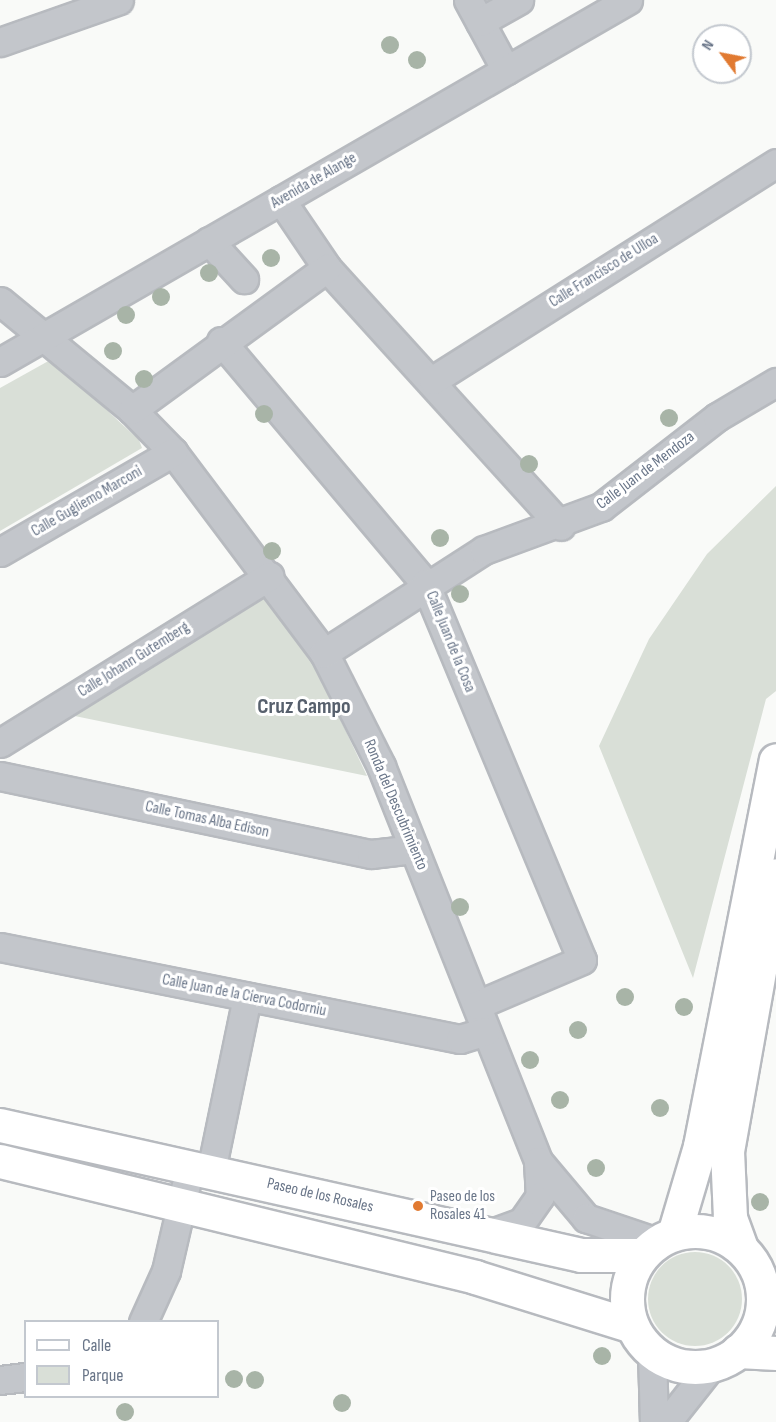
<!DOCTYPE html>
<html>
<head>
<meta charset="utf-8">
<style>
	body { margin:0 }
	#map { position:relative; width:776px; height:1422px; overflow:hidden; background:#f9faf8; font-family:"Sofia Sans Condensed",sans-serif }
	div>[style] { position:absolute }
	.green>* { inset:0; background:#d9dfd7 }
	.round { border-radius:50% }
	.roads { filter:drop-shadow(2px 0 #b7babf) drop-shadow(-2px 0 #b7babf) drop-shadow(0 2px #b7babf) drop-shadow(0 -2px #b7babf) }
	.minor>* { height:27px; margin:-13.5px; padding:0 13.5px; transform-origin:13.5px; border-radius:13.5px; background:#c3c6cb }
	.major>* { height:33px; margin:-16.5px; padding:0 16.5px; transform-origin:16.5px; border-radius:16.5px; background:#fff }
	.major>.ring { margin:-16.5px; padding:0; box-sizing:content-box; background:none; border:33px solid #fff; border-radius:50% }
	.highway>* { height:33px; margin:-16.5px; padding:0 16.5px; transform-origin:16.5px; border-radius:16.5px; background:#fff }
	.trees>* { width:18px; height:18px; margin:-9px; border-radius:50%; background:#a8b4a7 }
	.dots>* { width:16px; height:16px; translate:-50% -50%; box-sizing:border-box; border:3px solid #fff; border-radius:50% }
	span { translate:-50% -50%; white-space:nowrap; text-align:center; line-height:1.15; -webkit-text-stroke:6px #fff; paint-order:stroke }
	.street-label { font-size:16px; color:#697588 }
	.poi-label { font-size:16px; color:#697588 }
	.left { translate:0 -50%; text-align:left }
	.district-label { font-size:22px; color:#57606d; font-weight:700 }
	.legend { position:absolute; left:24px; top:1320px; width:195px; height:78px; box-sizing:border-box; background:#fff; border:2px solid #c3c8cf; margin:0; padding:8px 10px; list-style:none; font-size:18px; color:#697588 }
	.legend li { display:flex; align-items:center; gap:12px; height:30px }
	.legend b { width:30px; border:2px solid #c3c8cf }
	.north { position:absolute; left:692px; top:24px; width:60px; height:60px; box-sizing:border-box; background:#fff; border:2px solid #c3c8cf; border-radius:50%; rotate:302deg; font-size:16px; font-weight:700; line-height:24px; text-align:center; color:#697588 }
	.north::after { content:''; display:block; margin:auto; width:21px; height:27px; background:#e17a31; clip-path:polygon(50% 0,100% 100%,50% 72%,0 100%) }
</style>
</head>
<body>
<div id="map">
	<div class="green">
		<i style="clip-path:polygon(52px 359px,139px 440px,142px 448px,0 531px,0 388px)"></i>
		<i style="clip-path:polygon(776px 486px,776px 691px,766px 699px,693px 978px,599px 746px,649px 639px,707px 554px)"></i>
		<i style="clip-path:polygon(265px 592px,310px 655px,367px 776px,65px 714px)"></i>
		<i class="round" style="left:648px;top:1252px;width:94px;height:94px"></i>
	</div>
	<div class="roads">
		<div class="minor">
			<i style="left:468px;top:0;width:80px;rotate:61.5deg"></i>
			<i style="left:480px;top:22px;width:45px;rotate:-29.4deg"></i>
			<i style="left:0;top:42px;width:126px;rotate:-19.4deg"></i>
			<i style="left:281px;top:200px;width:82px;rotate:55.9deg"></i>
			<i style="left:327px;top:268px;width:348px;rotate:47.8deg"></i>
			<i style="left:209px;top:241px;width:52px;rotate:47.4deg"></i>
			<i style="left:0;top:301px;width:171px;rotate:39.5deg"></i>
			<i style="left:132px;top:410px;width:59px;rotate:45.7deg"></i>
			<i style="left:173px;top:452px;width:251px;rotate:53.1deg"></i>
			<i style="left:324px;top:653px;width:127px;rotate:63.2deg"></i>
			<i style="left:381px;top:766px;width:425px;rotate:68.3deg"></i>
			<i style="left:538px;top:1161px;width:35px;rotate:87deg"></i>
			<i style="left:540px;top:1196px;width:32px;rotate:125deg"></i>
			<i style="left:522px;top:1222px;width:35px;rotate:160deg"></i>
			<i style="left:221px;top:341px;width:317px;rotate:49.9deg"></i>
			<i style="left:425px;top:583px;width:408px;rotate:67.4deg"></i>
			<i style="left:582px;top:960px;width:114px;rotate:156.8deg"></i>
			<i style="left:0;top:362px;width:725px;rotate:-29.96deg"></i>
			<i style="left:433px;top:380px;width:406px;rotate:-32.3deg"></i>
			<i style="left:132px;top:410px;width:241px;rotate:-36.1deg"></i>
			<i style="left:0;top:552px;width:200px;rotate:-30deg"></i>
			<i style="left:324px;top:653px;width:190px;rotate:-32.8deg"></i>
			<i style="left:484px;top:550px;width:125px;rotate:-20.2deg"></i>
			<i style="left:601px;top:507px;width:147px;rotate:-37.8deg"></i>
			<i style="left:717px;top:417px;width:69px;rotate:-30.7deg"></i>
			<i style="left:0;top:743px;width:317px;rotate:-31.8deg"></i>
			<i style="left:0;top:776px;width:379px;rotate:11.9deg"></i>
			<i style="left:371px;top:854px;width:43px;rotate:-6.6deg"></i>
			<i style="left:0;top:947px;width:469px;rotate:11.3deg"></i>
			<i style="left:460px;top:1039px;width:27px;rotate:-17deg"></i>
			<i style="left:538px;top:1161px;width:75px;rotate:49.9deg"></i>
			<i style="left:586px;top:1218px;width:75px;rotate:18.7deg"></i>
			<i style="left:211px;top:1171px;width:178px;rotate:-78.3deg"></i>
			<i style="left:143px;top:1322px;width:56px;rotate:-65.7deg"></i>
			<i style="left:166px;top:1271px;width:107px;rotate:-77deg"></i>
			<i style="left:652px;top:1352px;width:70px;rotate:88.4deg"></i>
			<i style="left:0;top:1380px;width:26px;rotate:-7deg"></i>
			<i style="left:667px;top:1422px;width:73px;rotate:-51.7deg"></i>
		</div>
		<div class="major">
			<i style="left:0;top:1125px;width:595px;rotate:12.61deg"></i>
			<i style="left:581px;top:1255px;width:61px"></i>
			<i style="left:0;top:1161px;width:489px;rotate:13.7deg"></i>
			<i style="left:475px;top:1277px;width:164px;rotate:17.3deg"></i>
			<i class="ring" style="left:627px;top:1231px;width:103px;height:103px"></i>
			<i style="left:738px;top:1351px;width:38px;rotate:3deg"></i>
		</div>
		<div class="highway">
			<i style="left:674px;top:1234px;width:92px;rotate:-73.5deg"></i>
			<i style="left:700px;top:1146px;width:393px;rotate:-78.9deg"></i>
			<i style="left:741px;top:1248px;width:33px;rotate:-110deg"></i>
			<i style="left:730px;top:1217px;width:66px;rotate:-92.6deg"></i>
			<i style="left:727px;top:1151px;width:280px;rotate:-79.9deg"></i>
		</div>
	</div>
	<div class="trees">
		<i style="left:390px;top:45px"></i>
		<i style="left:417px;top:60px"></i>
		<i style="left:271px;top:258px"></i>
		<i style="left:209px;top:273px"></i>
		<i style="left:161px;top:297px"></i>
		<i style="left:126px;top:315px"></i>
		<i style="left:113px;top:351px"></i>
		<i style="left:144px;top:379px"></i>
		<i style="left:264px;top:414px"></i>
		<i style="left:669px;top:418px"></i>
		<i style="left:529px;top:464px"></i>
		<i style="left:440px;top:538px"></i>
		<i style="left:272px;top:551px"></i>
		<i style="left:460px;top:594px"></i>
		<i style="left:460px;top:907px"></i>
		<i style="left:625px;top:997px"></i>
		<i style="left:684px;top:1007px"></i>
		<i style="left:578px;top:1030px"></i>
		<i style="left:530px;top:1060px"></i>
		<i style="left:560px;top:1100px"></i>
		<i style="left:660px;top:1108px"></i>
		<i style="left:596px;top:1168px"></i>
		<i style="left:760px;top:1202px"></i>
		<i style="left:602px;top:1356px"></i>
		<i style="left:234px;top:1379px"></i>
		<i style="left:255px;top:1380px"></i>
		<i style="left:342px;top:1403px"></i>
		<i style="left:125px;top:1412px"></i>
	</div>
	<div class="dots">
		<i style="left:418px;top:1206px;background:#e17a31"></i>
	</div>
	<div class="street-label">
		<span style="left:314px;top:181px;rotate:-30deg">Avenida de Alange</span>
		<span style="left:604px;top:271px;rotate:-32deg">Calle Francisco de Ulloa</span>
		<span style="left:646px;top:471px;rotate:-37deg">Calle Juan de Mendoza</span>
		<span style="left:87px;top:502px;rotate:-30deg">Calle Gugliemo Marconi</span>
		<span style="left:450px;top:642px;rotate:68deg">Calle Juan de la Cosa</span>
		<span style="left:134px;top:660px;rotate:-32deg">Calle Johann Gutemberg</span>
		<span style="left:395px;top:805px;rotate:67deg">Ronda del Descubrimiento</span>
		<span style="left:207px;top:820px;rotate:12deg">Calle Tomas Alba Edison</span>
		<span style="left:244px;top:996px;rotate:11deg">Calle Juan de la Cierva Codorniu</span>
		<span style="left:320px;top:1196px;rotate:13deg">Paseo de los Rosales</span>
	</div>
	<div class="poi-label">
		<span class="left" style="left:430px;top:1206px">Paseo de los<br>Rosales 41</span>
	</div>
	<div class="district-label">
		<span style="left:304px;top:707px">Cruz Campo</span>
	</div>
	<ul class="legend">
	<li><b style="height:8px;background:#fff"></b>Calle</li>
	<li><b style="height:16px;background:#d9dfd7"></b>Parque</li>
	</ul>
	<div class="north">N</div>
</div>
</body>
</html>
